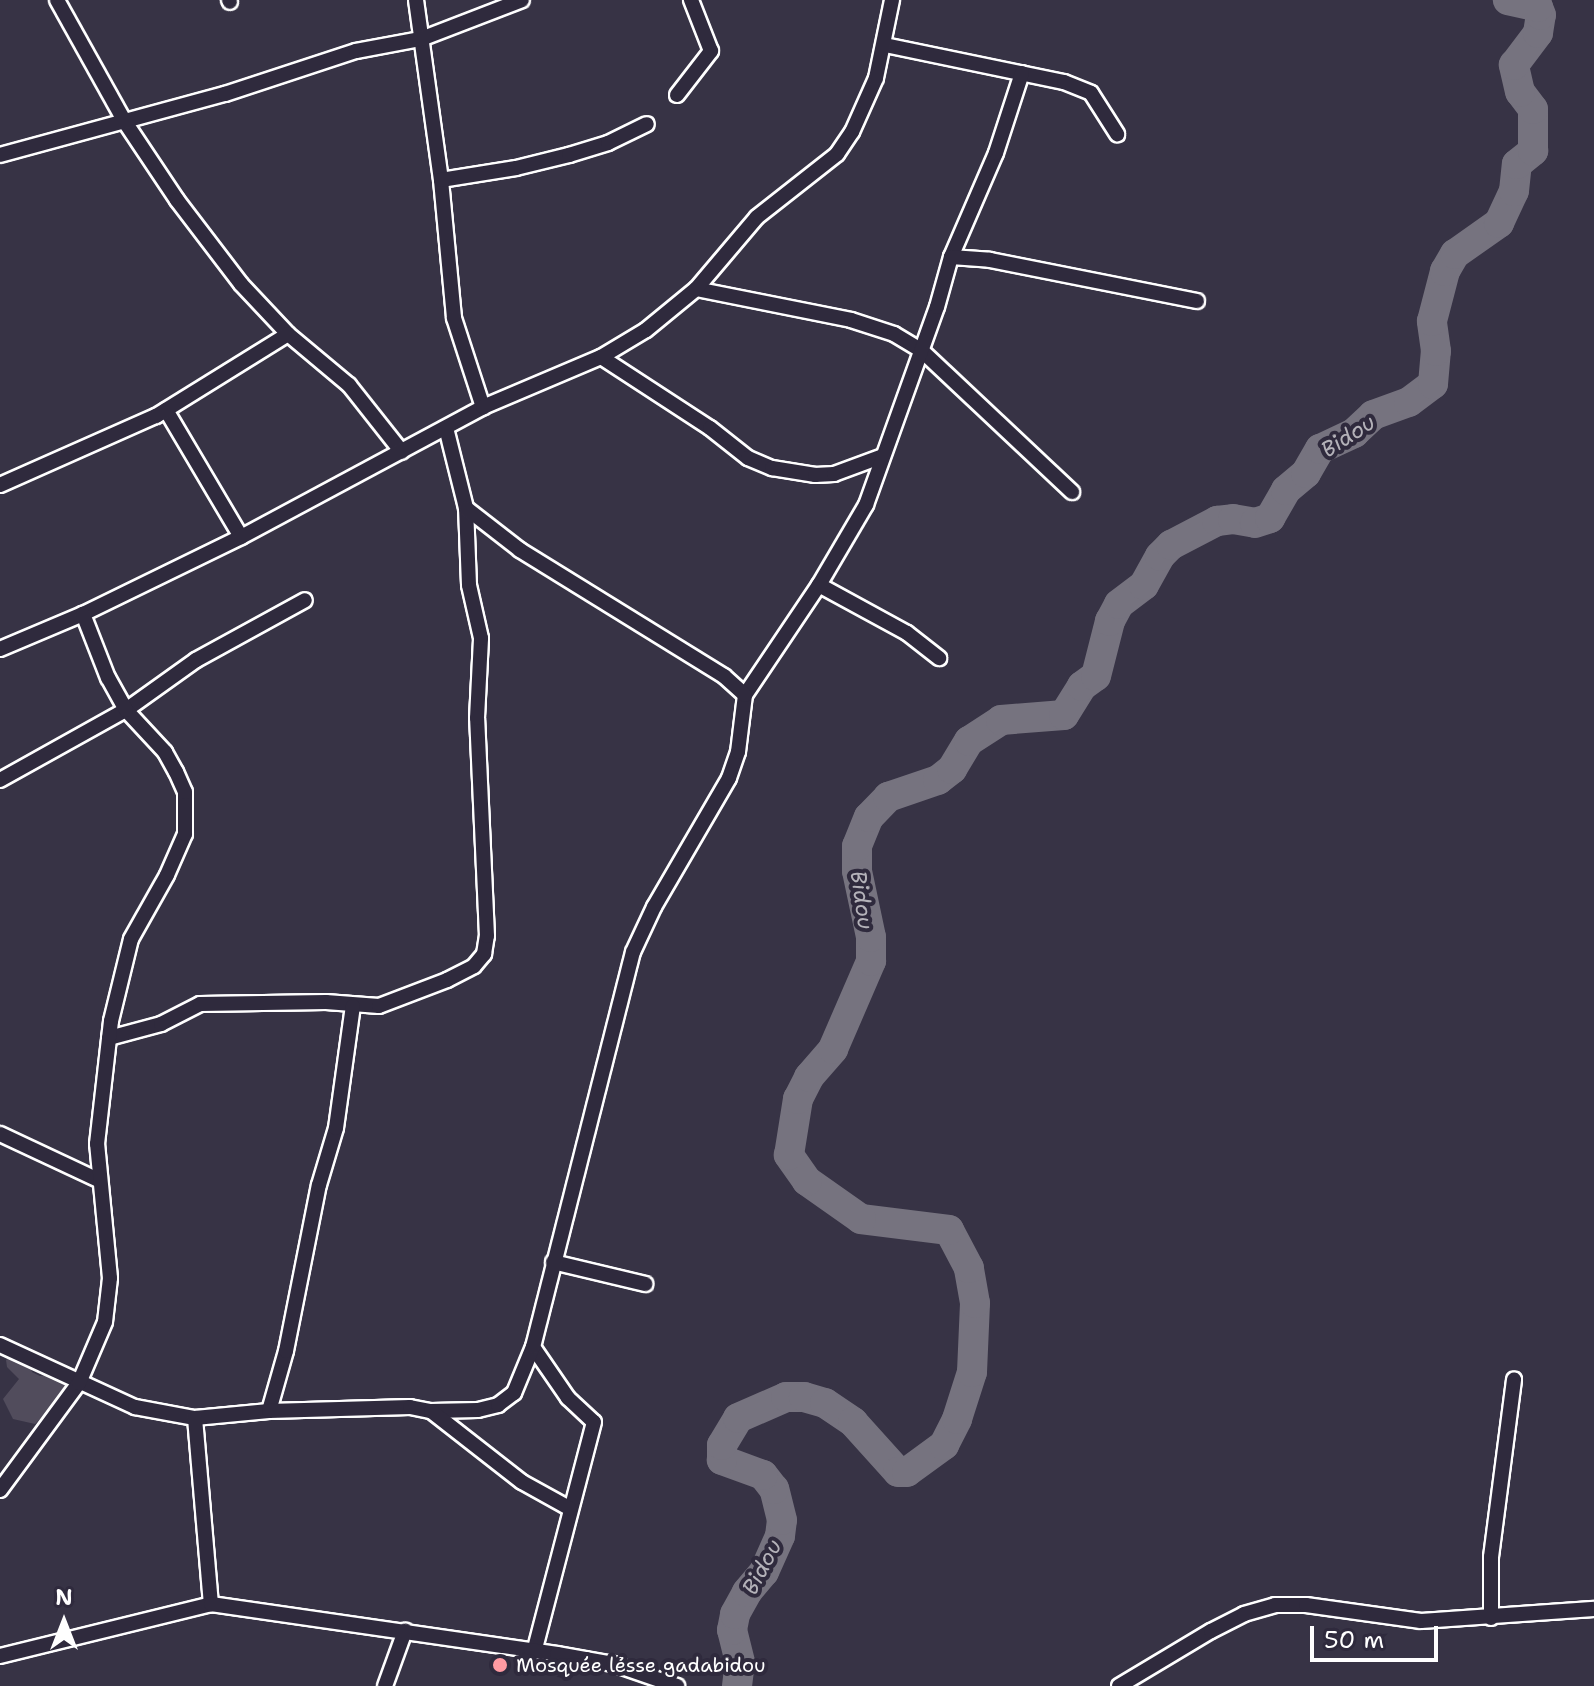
<!DOCTYPE html>
<html>
<head>
<meta charset="utf-8">
<style>
	body { margin:0 }
	#map { position:relative; width:1594px; height:1686px; overflow:hidden; background:#373345; font-family:"Shantell Sans",sans-serif }
	div>[style] { position:absolute }
	.green>* { inset:0; background:#514c5c }
	.river>* { height:30px; margin:-15px; padding:0 15px; transform-origin:15px; border-radius:15px; background:#76737f }
	.roads { filter:drop-shadow(2px 0 #fff) drop-shadow(-2px 0 #fff) drop-shadow(0 2px #fff) drop-shadow(0 -2px #fff) }
	.minor>* { height:14px; margin:-7px; padding:0 7px; transform-origin:7px; border-radius:7px; background:#2f2a3d }
	.dots>* { width:22px; height:22px; translate:-50% -50%; box-sizing:border-box; border:4px solid #2f2a3d; border-radius:50% }
	span { translate:-50% -50%; white-space:nowrap; text-align:center; line-height:1.15; -webkit-text-stroke:8px #2f2a3d; paint-order:stroke }
	.poi-label { font-size:20px; color:#fff }
	.left { translate:0 -50%; text-align:left }
	.water-label { font-size:22px; color:#b4b2b9; font-style:italic }
	.north { position:absolute; left:24px; top:1582px; width:80px; height:80px; -webkit-text-stroke:6px #2f2a3d; paint-order:stroke; rotate:0deg; font-size:22px; font-weight:700; line-height:32px; text-align:center; color:#fff }
	.north::after { content:''; display:block; margin:auto; width:28px; height:36px; background:#fff; clip-path:polygon(50% 0,100% 100%,50% 72%,0 100%) }
	.scale { position:absolute; left:1310px; top:1626px; width:128px; height:36px; box-sizing:border-box; border:4px solid #fff; border-top:0; padding-left:10px; font-size:24px; line-height:28px; white-space:nowrap; color:#fff; -webkit-text-stroke:6px #2f2a3d; paint-order:stroke }
</style>
</head>
<body>
<div id="map">
	<div class="green">
		<i style="clip-path:polygon(16px 1354px,30px 1364px,32px 1372px,40px 1376px,55px 1374px,69px 1384px,63px 1397px,35px 1424px,13px 1419px,3px 1399px,19px 1379px,7px 1367px,6px 1360px)"></i>
	</div>
	<div class="river">
		<i style="left:737px;top:1686px;width:24px;rotate:-83deg"></i>
		<i style="left:740px;top:1662px;width:33px;rotate:-104deg"></i>
		<i style="left:732px;top:1630px;width:16px;rotate:-79deg"></i>
		<i style="left:735px;top:1614px;width:25px;rotate:-61deg"></i>
		<i style="left:747px;top:1592px;width:26px;rotate:-50deg"></i>
		<i style="left:764px;top:1572px;width:39px;rotate:-66deg"></i>
		<i style="left:780px;top:1536px;width:16px;rotate:-83deg"></i>
		<i style="left:782px;top:1520px;width:32px;rotate:-104deg"></i>
		<i style="left:774px;top:1489px;width:18px;rotate:-128deg"></i>
		<i style="left:763px;top:1475px;width:44px;rotate:-159.9deg"></i>
		<i style="left:722px;top:1460px;width:15px;rotate:-90deg"></i>
		<i style="left:722px;top:1445px;width:31px;rotate:-59deg"></i>
		<i style="left:738px;top:1418px;width:52px;rotate:-23.6deg"></i>
		<i style="left:786px;top:1397px;width:18px"></i>
		<i style="left:804px;top:1397px;width:22px;rotate:16deg"></i>
		<i style="left:825px;top:1403px;width:34px;rotate:34deg"></i>
		<i style="left:853px;top:1422px;width:67px;rotate:48deg"></i>
		<i style="left:898px;top:1472px;width:9px"></i>
		<i style="left:907px;top:1472px;width:46px;rotate:-36.1deg"></i>
		<i style="left:944px;top:1445px;width:29px;rotate:-63deg"></i>
		<i style="left:957px;top:1419px;width:49px;rotate:-72.3deg"></i>
		<i style="left:972px;top:1372px;width:69px;rotate:-87.5deg"></i>
		<i style="left:975px;top:1303px;width:36px;rotate:-100deg"></i>
		<i style="left:969px;top:1268px;width:43px;rotate:-117.8deg"></i>
		<i style="left:949px;top:1230px;width:89px;rotate:-172.9deg"></i>
		<i style="left:861px;top:1219px;width:66px;rotate:-144.9deg"></i>
		<i style="left:807px;top:1181px;width:32px;rotate:-125deg"></i>
		<i style="left:789px;top:1155px;width:57px;rotate:-80.9deg"></i>
		<i style="left:798px;top:1099px;width:25px;rotate:-63deg"></i>
		<i style="left:809px;top:1077px;width:37px;rotate:-49deg"></i>
		<i style="left:833px;top:1049px;width:96px;rotate:-66.6deg"></i>
		<i style="left:871px;top:961px;width:24px;rotate:-90deg"></i>
		<i style="left:871px;top:937px;width:67px;rotate:-102deg"></i>
		<i style="left:857px;top:871px;width:25px;rotate:-90deg"></i>
		<i style="left:857px;top:846px;width:31px;rotate:-68deg"></i>
		<i style="left:869px;top:817px;width:28px;rotate:-46deg"></i>
		<i style="left:888px;top:797px;width:53px;rotate:-18.8deg"></i>
		<i style="left:938px;top:780px;width:18px;rotate:-38deg"></i>
		<i style="left:952px;top:769px;width:33px;rotate:-59deg"></i>
		<i style="left:969px;top:741px;width:38px;rotate:-33deg"></i>
		<i style="left:1001px;top:720px;width:63px;rotate:-4.5deg"></i>
		<i style="left:1064px;top:715px;width:34px;rotate:-58deg"></i>
		<i style="left:1082px;top:686px;width:17px;rotate:-36deg"></i>
		<i style="left:1096px;top:676px;width:57px;rotate:-75.7deg"></i>
		<i style="left:1110px;top:621px;width:19px;rotate:-62deg"></i>
		<i style="left:1119px;top:604px;width:31px;rotate:-37deg"></i>
		<i style="left:1144px;top:585px;width:33px;rotate:-61deg"></i>
		<i style="left:1160px;top:556px;width:16px;rotate:-45deg"></i>
		<i style="left:1171px;top:545px;width:52px;rotate:-27.6deg"></i>
		<i style="left:1217px;top:521px;width:16px;rotate:-7deg"></i>
		<i style="left:1233px;top:519px;width:22px;rotate:10deg"></i>
		<i style="left:1255px;top:523px;width:16px;rotate:-18deg"></i>
		<i style="left:1270px;top:518px;width:32px;rotate:-60deg"></i>
		<i style="left:1286px;top:490px;width:26px;rotate:-40deg"></i>
		<i style="left:1306px;top:473px;width:28px;rotate:-60deg"></i>
		<i style="left:1320px;top:449px;width:38px;rotate:-25deg"></i>
		<i style="left:1354px;top:433px;width:26px;rotate:-43deg"></i>
		<i style="left:1373px;top:415px;width:38px;rotate:-20deg"></i>
		<i style="left:1409px;top:402px;width:30px;rotate:-37deg"></i>
		<i style="left:1433px;top:384px;width:33px;rotate:-85deg"></i>
		<i style="left:1436px;top:351px;width:30px;rotate:-98deg"></i>
		<i style="left:1432px;top:321px;width:52px;rotate:-75.4deg"></i>
		<i style="left:1445px;top:271px;width:20px;rotate:-60deg"></i>
		<i style="left:1455px;top:254px;width:54px;rotate:-35.2deg"></i>
		<i style="left:1499px;top:223px;width:35px;rotate:-65deg"></i>
		<i style="left:1514px;top:191px;width:27px;rotate:-84deg"></i>
		<i style="left:1517px;top:164px;width:21px;rotate:-39deg"></i>
		<i style="left:1533px;top:151px;width:42px;rotate:-90deg"></i>
		<i style="left:1533px;top:109px;width:21px;rotate:-127deg"></i>
		<i style="left:1520px;top:92px;width:28px;rotate:-103deg"></i>
		<i style="left:1514px;top:65px;width:40px;rotate:-53deg"></i>
		<i style="left:1538px;top:33px;width:18px;rotate:-81deg"></i>
		<i style="left:1541px;top:15px;width:9px;rotate:-111deg"></i>
		<i style="left:1538px;top:7px;width:31px;rotate:-167deg"></i>
	</div>
	<div class="roads">
		<div class="minor">
			<i style="left:57px;top:0;width:140px;rotate:60.9deg"></i>
			<i style="left:125px;top:122px;width:94px;rotate:56.3deg"></i>
			<i style="left:177px;top:200px;width:106px;rotate:52.7deg"></i>
			<i style="left:241px;top:284px;width:69px;rotate:46.8deg"></i>
			<i style="left:288px;top:334px;width:80px;rotate:39.9deg"></i>
			<i style="left:349px;top:385px;width:85px;rotate:51.7deg"></i>
			<i style="left:229px;top:0;width:2px;rotate:63deg"></i>
			<i style="left:416px;top:0;width:182px;rotate:82.1deg"></i>
			<i style="left:441px;top:180px;width:139px;rotate:84.6deg"></i>
			<i style="left:454px;top:318px;width:94px;rotate:72deg"></i>
			<i style="left:885px;top:45px;width:183px;rotate:11.7deg"></i>
			<i style="left:1064px;top:82px;width:29px;rotate:22deg"></i>
			<i style="left:1091px;top:93px;width:49px;rotate:57.6deg"></i>
			<i style="left:677px;top:95px;width:56px;rotate:-52.3deg"></i>
			<i style="left:711px;top:51px;width:55px;rotate:-111.4deg"></i>
			<i style="left:0;top:155px;width:233px;rotate:-15.2deg"></i>
			<i style="left:225px;top:94px;width:138px;rotate:-18.2deg"></i>
			<i style="left:356px;top:51px;width:66px;rotate:-10.5deg"></i>
			<i style="left:421px;top:39px;width:108px;rotate:-21.1deg"></i>
			<i style="left:441px;top:180px;width:76px;rotate:-9.1deg"></i>
			<i style="left:516px;top:168px;width:55px;rotate:-13.8deg"></i>
			<i style="left:569px;top:155px;width:41px;rotate:-17.1deg"></i>
			<i style="left:608px;top:143px;width:43px;rotate:-26deg"></i>
			<i style="left:951px;top:257px;width:113px;rotate:-66.6deg"></i>
			<i style="left:996px;top:153px;width:84px;rotate:-72deg"></i>
			<i style="left:696px;top:289px;width:158px;rotate:11.3deg"></i>
			<i style="left:851px;top:320px;width:45px;rotate:18deg"></i>
			<i style="left:894px;top:334px;width:33px;rotate:31deg"></i>
			<i style="left:922px;top:351px;width:206px;rotate:43.2deg"></i>
			<i style="left:601px;top:357px;width:130px;rotate:33.1deg"></i>
			<i style="left:710px;top:428px;width:48px;rotate:38.3deg"></i>
			<i style="left:748px;top:458px;width:26px;rotate:23deg"></i>
			<i style="left:772px;top:468px;width:44px;rotate:9.2deg"></i>
			<i style="left:815px;top:475px;width:19px;rotate:-3deg"></i>
			<i style="left:834px;top:474px;width:52px;rotate:-20.2deg"></i>
			<i style="left:166px;top:410px;width:147px;rotate:59.4deg"></i>
			<i style="left:0;top:485px;width:171px;rotate:-23.9deg"></i>
			<i style="left:156px;top:416px;width:155px;rotate:-31.8deg"></i>
			<i style="left:819px;top:585px;width:100px;rotate:28.6deg"></i>
			<i style="left:907px;top:633px;width:41px;rotate:38deg"></i>
			<i style="left:0;top:649px;width:90px;rotate:-22.9deg"></i>
			<i style="left:83px;top:614px;width:176px;rotate:-26deg"></i>
			<i style="left:241px;top:537px;width:275px;rotate:-28.2deg"></i>
			<i style="left:483px;top:407px;width:128px;rotate:-23deg"></i>
			<i style="left:601px;top:357px;width:52px;rotate:-31deg"></i>
			<i style="left:646px;top:330px;width:65px;rotate:-39.4deg"></i>
			<i style="left:696px;top:289px;width:94px;rotate:-49.7deg"></i>
			<i style="left:757px;top:217px;width:102px;rotate:-38.2deg"></i>
			<i style="left:837px;top:154px;width:27px;rotate:-56deg"></i>
			<i style="left:852px;top:132px;width:59px;rotate:-66deg"></i>
			<i style="left:876px;top:78px;width:80px;rotate:-78.4deg"></i>
			<i style="left:745px;top:695px;width:133px;rotate:-56.1deg"></i>
			<i style="left:819px;top:585px;width:93px;rotate:-59.6deg"></i>
			<i style="left:866px;top:505px;width:210px;rotate:-70.3deg"></i>
			<i style="left:937px;top:307px;width:52px;rotate:-74.4deg"></i>
			<i style="left:951px;top:257px;width:39px;rotate:4deg"></i>
			<i style="left:990px;top:260px;width:211px;rotate:11.2deg"></i>
			<i style="left:0;top:780px;width:144px;rotate:-29.1deg"></i>
			<i style="left:126px;top:710px;width:86px;rotate:-35.5deg"></i>
			<i style="left:196px;top:660px;width:124px;rotate:-28.8deg"></i>
			<i style="left:109px;top:1038px;width:54px;rotate:-15.1deg"></i>
			<i style="left:161px;top:1024px;width:44px;rotate:-27.1deg"></i>
			<i style="left:200px;top:1004px;width:126px;rotate:-0.9deg"></i>
			<i style="left:326px;top:1002px;width:53px;rotate:4.3deg"></i>
			<i style="left:379px;top:1006px;width:73px;rotate:-20.9deg"></i>
			<i style="left:447px;top:980px;width:30px;rotate:-27deg"></i>
			<i style="left:474px;top:966px;width:16px;rotate:-50deg"></i>
			<i style="left:484px;top:954px;width:18px;rotate:-81deg"></i>
			<i style="left:487px;top:936px;width:218px;rotate:-92.6deg"></i>
			<i style="left:477px;top:718px;width:80px;rotate:-87.1deg"></i>
			<i style="left:481px;top:638px;width:54px;rotate:-102.8deg"></i>
			<i style="left:469px;top:585px;width:77px;rotate:-92.2deg"></i>
			<i style="left:466px;top:508px;width:82px;rotate:-104deg"></i>
			<i style="left:0;top:1134px;width:108px;rotate:25.1deg"></i>
			<i style="left:553px;top:1262px;width:95px;rotate:13.4deg"></i>
			<i style="left:0;top:1345px;width:149px;rotate:24.7deg"></i>
			<i style="left:135px;top:1407px;width:61px;rotate:10.4deg"></i>
			<i style="left:195px;top:1418px;width:74px;rotate:-5.4deg"></i>
			<i style="left:269px;top:1411px;width:62px;rotate:-74.2deg"></i>
			<i style="left:286px;top:1351px;width:169px;rotate:-78.8deg"></i>
			<i style="left:319px;top:1185px;width:59px;rotate:-73.4deg"></i>
			<i style="left:336px;top:1128px;width:123px;rotate:-82.1deg"></i>
			<i style="left:533px;top:1347px;width:62px;rotate:55.5deg"></i>
			<i style="left:568px;top:1398px;width:35px;rotate:43deg"></i>
			<i style="left:594px;top:1422px;width:238px;rotate:104.6deg"></i>
			<i style="left:269px;top:1411px;width:141px;rotate:-1.6deg"></i>
			<i style="left:410px;top:1407px;width:21px;rotate:11deg"></i>
			<i style="left:431px;top:1411px;width:47px;rotate:-1.2deg"></i>
			<i style="left:478px;top:1410px;width:21px;rotate:-14deg"></i>
			<i style="left:498px;top:1405px;width:20px;rotate:-37deg"></i>
			<i style="left:514px;top:1393px;width:50px;rotate:-67.6deg"></i>
			<i style="left:533px;top:1347px;width:407px;rotate:-75.8deg"></i>
			<i style="left:633px;top:952px;width:50px;rotate:-65deg"></i>
			<i style="left:654px;top:907px;width:149px;rotate:-59.8deg"></i>
			<i style="left:729px;top:778px;width:28px;rotate:-71deg"></i>
			<i style="left:738px;top:752px;width:57px;rotate:-83deg"></i>
			<i style="left:745px;top:695px;width:28px;rotate:-138deg"></i>
			<i style="left:724px;top:676px;width:240px;rotate:-148.3deg"></i>
			<i style="left:520px;top:550px;width:68px;rotate:-142.1deg"></i>
			<i style="left:431px;top:1411px;width:115px;rotate:38deg"></i>
			<i style="left:522px;top:1482px;width:54px;rotate:29deg"></i>
			<i style="left:195px;top:1418px;width:187px;rotate:85.1deg"></i>
			<i style="left:0;top:1490px;width:133px;rotate:-53.6deg"></i>
			<i style="left:79px;top:1383px;width:66px;rotate:-66.9deg"></i>
			<i style="left:105px;top:1322px;width:44px;rotate:-83.5deg"></i>
			<i style="left:110px;top:1278px;width:135px;rotate:-95.5deg"></i>
			<i style="left:97px;top:1144px;width:124px;rotate:-83.5deg"></i>
			<i style="left:111px;top:1021px;width:84px;rotate:-76.3deg"></i>
			<i style="left:131px;top:939px;width:73px;rotate:-60.6deg"></i>
			<i style="left:167px;top:875px;width:45px;rotate:-66.3deg"></i>
			<i style="left:185px;top:834px;width:42px;rotate:-90deg"></i>
			<i style="left:185px;top:792px;width:22px;rotate:-114deg"></i>
			<i style="left:176px;top:772px;width:23px;rotate:-119deg"></i>
			<i style="left:165px;top:752px;width:57px;rotate:-132.9deg"></i>
			<i style="left:126px;top:710px;width:37px;rotate:-119deg"></i>
			<i style="left:108px;top:678px;width:69px;rotate:-111.3deg"></i>
			<i style="left:1491px;top:1618px;width:61px;rotate:-90deg"></i>
			<i style="left:1491px;top:1557px;width:179px;rotate:-82.6deg"></i>
			<i style="left:0;top:1656px;width:217px;rotate:-13.8deg"></i>
			<i style="left:211px;top:1604px;width:350px;rotate:8.2deg"></i>
			<i style="left:557px;top:1654px;width:57px;rotate:10.1deg"></i>
			<i style="left:613px;top:1664px;width:68px;rotate:19deg"></i>
			<i style="left:385px;top:1686px;width:59px;rotate:-70deg"></i>
			<i style="left:1119px;top:1686px;width:107px;rotate:-30.9deg"></i>
			<i style="left:1211px;top:1631px;width:37px;rotate:-27deg"></i>
			<i style="left:1244px;top:1614px;width:32px;rotate:-16deg"></i>
			<i style="left:1275px;top:1605px;width:31px"></i>
			<i style="left:1306px;top:1605px;width:116px;rotate:7.9deg"></i>
			<i style="left:1421px;top:1621px;width:173px;rotate:-4deg"></i>
		</div>
	</div>
	<div class="dots">
		<i style="left:500px;top:1665px;background:#ff9aa2"></i>
	</div>
	<div class="poi-label">
		<span class="left" style="left:516px;top:1665px">Mosquée lésse gadabidou</span>
	</div>
	<div class="water-label">
		<span style="left:1348px;top:436px;rotate:-33deg">Bidou</span>
		<span style="left:862px;top:900px;rotate:82deg">Bidou</span>
		<span style="left:762px;top:1567px;rotate:-62deg">Bidou</span>
	</div>
	<div class="north">N</div>
	<div class="scale">50 m</div>
</div>
</body>
</html>
